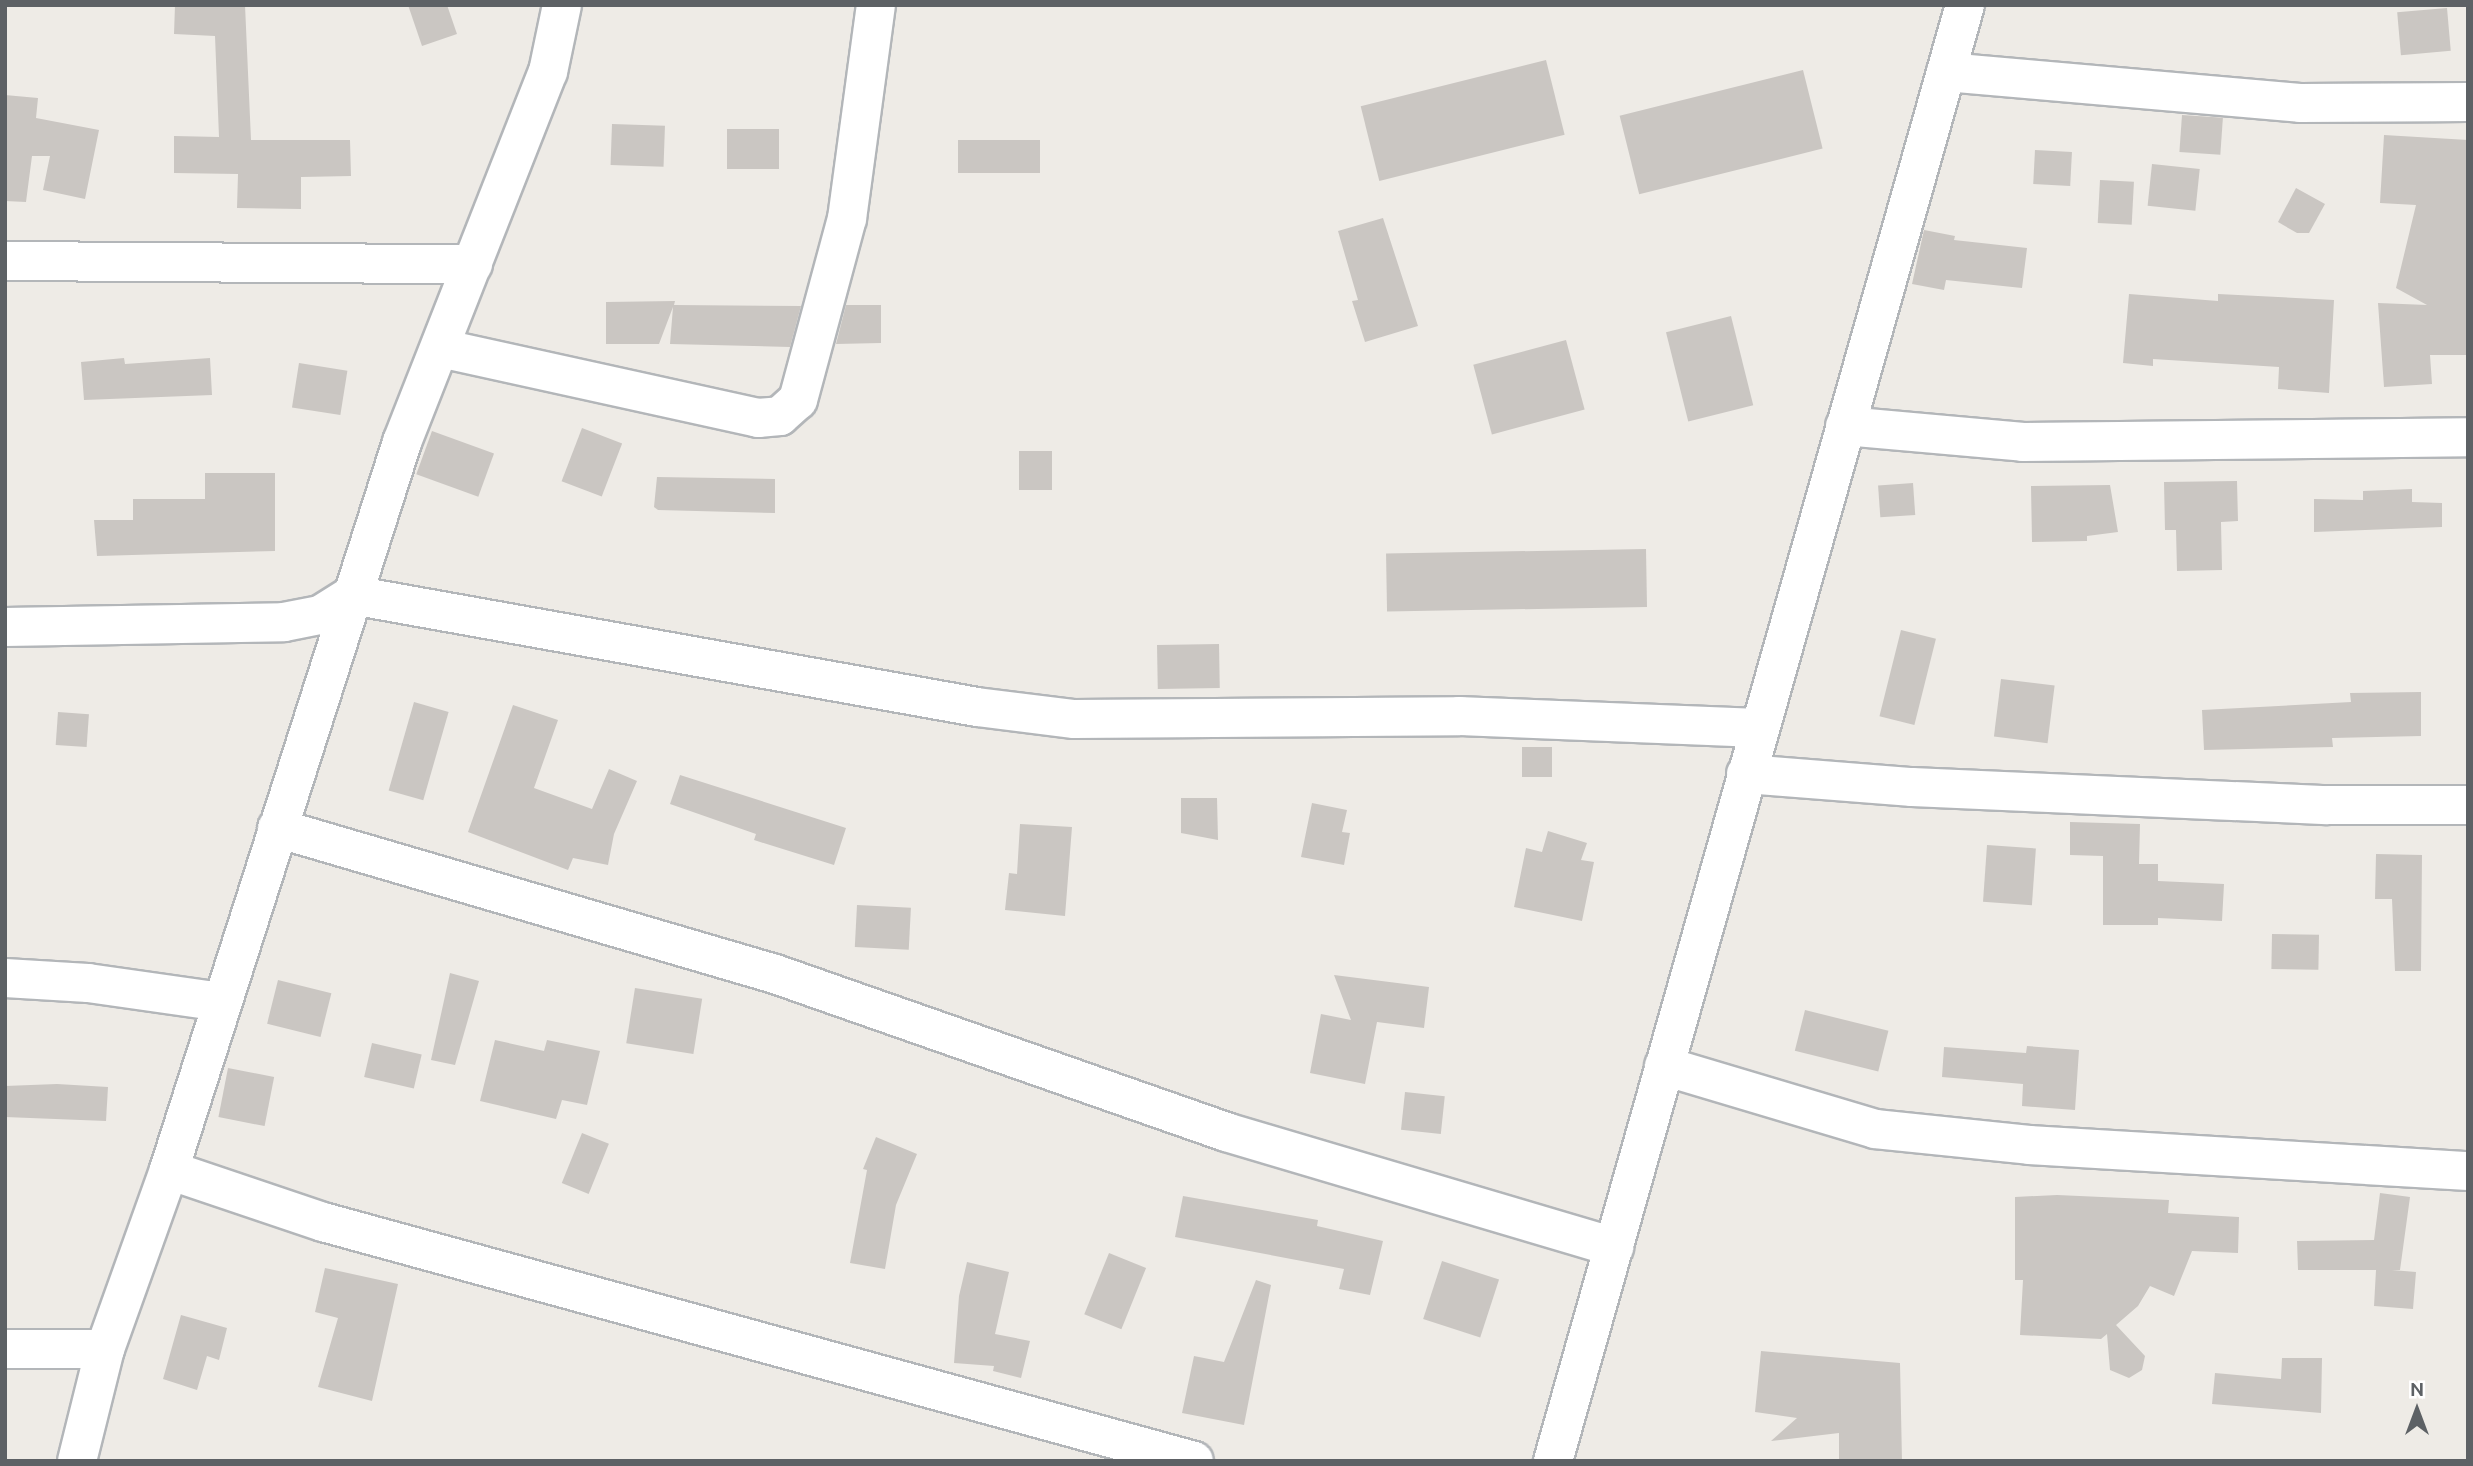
<!DOCTYPE html>
<html>
<head>
<meta charset="utf-8">
<style>
	body { margin:0 }
	#map { position:relative; width:2473px; height:1466px; overflow:hidden; background:#eeebe6; font-family:Ubuntu,sans-serif }
	div>[style] { position:absolute }
	.building>* { inset:0; background:#cac6c2; transform-origin:0 0 }
	.roads { filter:drop-shadow(2px 0 #b3b6b9) drop-shadow(-2px 0 #b3b6b9) drop-shadow(0 2px #b3b6b9) drop-shadow(0 -2px #b3b6b9) }
	.minor>* { height:38px; margin:-19px; padding:0 19px; transform-origin:19px; border-radius:19px; background:#fff }
	span { translate:-50% -50%; white-space:nowrap; text-align:center; line-height:1.15; -webkit-text-stroke:5px #fff; paint-order:stroke }
	.frame { position:absolute; inset:0; border:7px solid #5d6165; pointer-events:none }
	.north { position:absolute; left:2382px; top:1375px; width:70px; height:70px; -webkit-text-stroke:5px #fff; paint-order:stroke; rotate:0deg; font-size:19px; font-weight:700; line-height:28px; text-align:center; color:#5d6165 }
	.north::after { content:''; display:block; margin:auto; width:24px; height:32px; background:#5d6165; clip-path:polygon(50% 0,100% 100%,50% 72%,0 100%) }
</style>
</head>
<body>
<div id="map">
	<div class="building">
		<i style="clip-path:polygon(175px 5px,245px 5px,251px 140px,350px 140px,351px 176px,301px 177px,301px 209px,237px 208px,238px 174px,174px 173px,174px 136px,219px 137px,215px 36px,174px 34px)"></i>
		<i style="clip-path:polygon(408px 5px,447px 5px,457px 34px,422px 46px)"></i>
		<i style="left:2447px;top:8px;width:43px;height:50px;rotate:85deg"></i>
		<i style="left:1546px;top:60px;width:77px;height:191px;rotate:76deg"></i>
		<i style="left:1803px;top:70px;width:81px;height:189px;rotate:76deg"></i>
		<i style="clip-path:polygon(5px 95px,38px 98px,36px 118px,99px 130px,85px 199px,43px 190px,50px 156px,32px 156px,26px 202px,5px 201px)"></i>
		<i style="left:2182px;top:115px;width:41px;height:37px;rotate:4deg"></i>
		<i style="left:612px;top:124px;width:53px;height:41px;rotate:2deg"></i>
		<i style="left:727px;top:129px;width:52px;height:40px"></i>
		<i style="clip-path:polygon(2384px 135px,2468px 140px,2468px 355px,2430px 355px,2432px 384px,2384px 387px,2378px 303px,2427px 305px,2396px 288px,2416px 205px,2380px 203px)"></i>
		<i style="left:958px;top:140px;width:82px;height:33px"></i>
		<i style="left:2035px;top:150px;width:37px;height:34px;rotate:3deg"></i>
		<i style="left:2152px;top:164px;width:48px;height:42px;rotate:6deg"></i>
		<i style="left:2100px;top:180px;width:34px;height:43px;rotate:3deg"></i>
		<i style="clip-path:polygon(2296px 188px,2325px 204px,2309px 233px,2297px 233px,2278px 222px)"></i>
		<i style="clip-path:polygon(1383px 218px,1418px 326px,1365px 342px,1352px 301px,1358px 300px,1338px 231px)"></i>
		<i style="clip-path:polygon(1924px 230px,1955px 236px,1954px 240px,2027px 248px,2022px 288px,1946px 280px,1944px 290px,1912px 284px)"></i>
		<i style="clip-path:polygon(2129px 294px,2218px 301px,2218px 294px,2334px 300px,2329px 393px,2278px 389px,2279px 367px,2153px 359px,2153px 366px,2123px 363px)"></i>
		<i style="clip-path:polygon(675px 301px,674px 305px,801px 306px,790px 347px,670px 344px,673px 307px,659px 344px,606px 344px,606px 302px)"></i>
		<i style="clip-path:polygon(846px 305px,881px 305px,881px 343px,836px 344px)"></i>
		<i style="left:1731px;top:316px;width:92px;height:67px;rotate:76deg"></i>
		<i style="left:1566px;top:340px;width:72px;height:96px;rotate:75deg"></i>
		<i style="clip-path:polygon(124px 358px,125px 364px,210px 358px,212px 395px,84px 400px,81px 362px)"></i>
		<i style="left:299px;top:363px;width:49px;height:45px;rotate:9deg"></i>
		<i style="left:582px;top:428px;width:43px;height:57px;rotate:21deg"></i>
		<i style="left:432px;top:431px;width:66px;height:46px;rotate:20deg"></i>
		<i style="left:1019px;top:451px;width:33px;height:39px"></i>
		<i style="clip-path:polygon(205px 473px,275px 473px,275px 551px,97px 556px,94px 520px,133px 520px,133px 499px,205px 499px)"></i>
		<i style="clip-path:polygon(657px 477px,775px 479px,775px 513px,658px 510px,654px 507px)"></i>
		<i style="clip-path:polygon(2237px 481px,2238px 521px,2221px 522px,2222px 570px,2177px 571px,2176px 530px,2165px 530px,2164px 482px)"></i>
		<i style="left:1913px;top:483px;width:32px;height:35px;rotate:86deg"></i>
		<i style="clip-path:polygon(2110px 485px,2118px 532px,2087px 536px,2087px 541px,2032px 542px,2031px 486px)"></i>
		<i style="clip-path:polygon(2412px 489px,2412px 502px,2442px 503px,2442px 527px,2314px 532px,2314px 499px,2363px 500px,2363px 491px)"></i>
		<i style="left:1646px;top:549px;width:58px;height:260px;rotate:89deg"></i>
		<i style="left:1901px;top:630px;width:36px;height:89px;rotate:14deg"></i>
		<i style="left:1219px;top:644px;width:44px;height:62px;rotate:89deg"></i>
		<i style="left:2001px;top:679px;width:54px;height:58px;rotate:7deg"></i>
		<i style="clip-path:polygon(2421px 692px,2421px 736px,2332px 738px,2333px 747px,2204px 750px,2202px 710px,2351px 702px,2350px 693px)"></i>
		<i style="left:414px;top:702px;width:36px;height:92px;rotate:16deg"></i>
		<i style="clip-path:polygon(513px 705px,558px 720px,534px 788px,592px 809px,609px 769px,637px 781px,614px 834px,608px 865px,573px 858px,568px 870px,468px 832px)"></i>
		<i style="left:58px;top:712px;width:31px;height:33px;rotate:4deg"></i>
		<i style="left:1522px;top:747px;width:30px;height:30px"></i>
		<i style="clip-path:polygon(680px 775px,846px 828px,834px 865px,754px 840px,756px 834px,670px 804px)"></i>
		<i style="clip-path:polygon(1181px 798px,1217px 798px,1218px 840px,1181px 833px)"></i>
		<i style="clip-path:polygon(1312px 803px,1347px 810px,1342px 832px,1350px 833px,1344px 865px,1301px 857px)"></i>
		<i style="clip-path:polygon(2070px 822px,2140px 824px,2139px 864px,2158px 864px,2158px 881px,2224px 884px,2222px 921px,2158px 918px,2158px 925px,2103px 925px,2103px 856px,2070px 855px)"></i>
		<i style="clip-path:polygon(1020px 824px,1072px 827px,1065px 916px,1005px 910px,1009px 873px,1017px 874px)"></i>
		<i style="clip-path:polygon(1548px 831px,1587px 843px,1581px 860px,1594px 862px,1582px 921px,1514px 907px,1526px 848px,1542px 852px)"></i>
		<i style="left:1987px;top:845px;width:49px;height:57px;rotate:4deg"></i>
		<i style="clip-path:polygon(2376px 854px,2422px 855px,2421px 971px,2395px 971px,2392px 899px,2375px 899px)"></i>
		<i style="left:857px;top:905px;width:54px;height:42px;rotate:3deg"></i>
		<i style="left:2272px;top:934px;width:47px;height:35px;rotate:1deg"></i>
		<i style="clip-path:polygon(450px 973px,479px 981px,455px 1065px,431px 1060px)"></i>
		<i style="clip-path:polygon(1334px 975px,1429px 987px,1424px 1028px,1377px 1022px,1365px 1084px,1310px 1073px,1321px 1014px,1351px 1020px)"></i>
		<i style="left:278px;top:980px;width:55px;height:45px;rotate:14deg"></i>
		<i style="left:635px;top:988px;width:68px;height:56px;rotate:9deg"></i>
		<i style="left:1805px;top:1010px;width:86px;height:42px;rotate:14deg"></i>
		<i style="clip-path:polygon(495px 1040px,544px 1051px,547px 1040px,600px 1051px,587px 1105px,562px 1100px,556px 1119px,480px 1101px)"></i>
		<i style="left:372px;top:1043px;width:51px;height:35px;rotate:13deg"></i>
		<i style="clip-path:polygon(2027px 1046px,2079px 1050px,2075px 1110px,2022px 1106px,2023px 1084px,1942px 1077px,1944px 1047px,2026px 1053px)"></i>
		<i style="left:228px;top:1068px;width:47px;height:50px;rotate:11deg"></i>
		<i style="clip-path:polygon(57px 1084px,108px 1087px,106px 1121px,5px 1117px,5px 1086px)"></i>
		<i style="left:1405px;top:1092px;width:40px;height:38px;rotate:6deg"></i>
		<i style="left:582px;top:1133px;width:29px;height:54px;rotate:22deg"></i>
		<i style="clip-path:polygon(876px 1137px,917px 1154px,896px 1205px,885px 1269px,850px 1263px,867px 1170px,863px 1169px)"></i>
		<i style="clip-path:polygon(2380px 1193px,2410px 1197px,2400px 1270px,2392px 1270px,2416px 1272px,2413px 1309px,2374px 1306px,2376px 1270px,2298px 1270px,2297px 1241px,2374px 1240px)"></i>
		<i style="clip-path:polygon(2057px 1195px,2169px 1200px,2168px 1213px,2239px 1217px,2238px 1253px,2192px 1251px,2174px 1296px,2150px 1286px,2138px 1306px,2116px 1325px,2145px 1356px,2142px 1370px,2129px 1378px,2110px 1370px,2107px 1334px,2101px 1339px,2020px 1335px,2023px 1280px,2015px 1280px,2015px 1197px)"></i>
		<i style="clip-path:polygon(1183px 1196px,1318px 1220px,1317px 1226px,1383px 1241px,1370px 1295px,1339px 1289px,1344px 1269px,1175px 1237px)"></i>
		<i style="left:1109px;top:1253px;width:40px;height:66px;rotate:22deg"></i>
		<i style="left:1442px;top:1261px;width:60px;height:61px;rotate:18deg"></i>
		<i style="clip-path:polygon(967px 1262px,1009px 1272px,995px 1334px,1030px 1341px,1021px 1378px,993px 1371px,994px 1366px,954px 1363px,959px 1296px)"></i>
		<i style="clip-path:polygon(325px 1268px,398px 1284px,372px 1401px,318px 1387px,338px 1318px,315px 1312px)"></i>
		<i style="clip-path:polygon(1256px 1280px,1271px 1285px,1244px 1425px,1182px 1413px,1194px 1356px,1224px 1362px)"></i>
		<i style="clip-path:polygon(181px 1315px,227px 1328px,219px 1360px,207px 1356px,197px 1390px,163px 1379px)"></i>
		<i style="clip-path:polygon(1761px 1351px,1900px 1363px,1902px 1461px,1839px 1461px,1839px 1433px,1771px 1441px,1797px 1418px,1755px 1412px)"></i>
		<i style="clip-path:polygon(2282px 1358px,2322px 1358px,2321px 1413px,2212px 1404px,2215px 1373px,2281px 1379px)"></i>
	</div>
	<div class="roads">
		<div class="minor">
			<i style="left:1946px;top:72px;width:355px;rotate:5deg"></i>
			<i style="left:2300px;top:103px;width:168px;rotate:-0.3deg"></i>
			<i style="left:5px;top:261px;width:468px;rotate:0.4deg"></i>
			<i style="left:440px;top:348px;width:326px;rotate:12.4deg"></i>
			<i style="left:758px;top:418px;width:22px;rotate:-5deg"></i>
			<i style="left:780px;top:416px;width:24px;rotate:-42deg"></i>
			<i style="left:798px;top:400px;width:188px;rotate:-74.9deg"></i>
			<i style="left:847px;top:219px;width:216px;rotate:-82.3deg"></i>
			<i style="left:1845px;top:426px;width:179px;rotate:5.1deg"></i>
			<i style="left:2023px;top:442px;width:445px;rotate:-0.6deg"></i>
			<i style="left:5px;top:627px;width:279px;rotate:-1deg"></i>
			<i style="left:284px;top:622px;width:37px;rotate:-11deg"></i>
			<i style="left:320px;top:615px;width:38px;rotate:-32deg"></i>
			<i style="left:352px;top:595px;width:635px;rotate:10.16deg"></i>
			<i style="left:977px;top:707px;width:98px;rotate:7.1deg"></i>
			<i style="left:1074px;top:719px;width:385px;rotate:-0.4deg"></i>
			<i style="left:1459px;top:716px;width:300px;rotate:2.3deg"></i>
			<i style="left:1746px;top:774px;width:167px;rotate:4.5deg"></i>
			<i style="left:1912px;top:787px;width:416px;rotate:2.5deg"></i>
			<i style="left:2328px;top:805px;width:140px"></i>
			<i style="left:277px;top:828px;width:519px;rotate:16.34deg"></i>
			<i style="left:775px;top:974px;width:478px;rotate:19.3deg"></i>
			<i style="left:1226px;top:1132px;width:405px;rotate:16.5deg"></i>
			<i style="left:5px;top:978px;width:83px;rotate:3.4deg"></i>
			<i style="left:88px;top:983px;width:135px;rotate:8.1deg"></i>
			<i style="left:1664px;top:1066px;width:220px;rotate:16.6deg"></i>
			<i style="left:1875px;top:1129px;width:155px;rotate:5.9deg"></i>
			<i style="left:2029px;top:1145px;width:440px;rotate:3.4deg"></i>
			<i style="left:169px;top:1170px;width:163px;rotate:18.7deg"></i>
			<i style="left:323px;top:1222px;width:903px;rotate:15.34deg"></i>
			<i style="left:5px;top:1349px;width:100px"></i>
			<i style="left:77px;top:1461px;width:115px;rotate:-76deg"></i>
			<i style="left:105px;top:1349px;width:190px;rotate:-70.3deg"></i>
			<i style="left:169px;top:1170px;width:764px;rotate:-72.25deg"></i>
			<i style="left:402px;top:442px;width:398px;rotate:-68.5deg"></i>
			<i style="left:548px;top:72px;width:68px;rotate:-78.2deg"></i>
			<i style="left:1553px;top:1461px;width:1513px;rotate:-74.2deg"></i>
		</div>
	</div>
	<div class="frame"></div>
	<div class="north">N</div>
</div>
</body>
</html>
